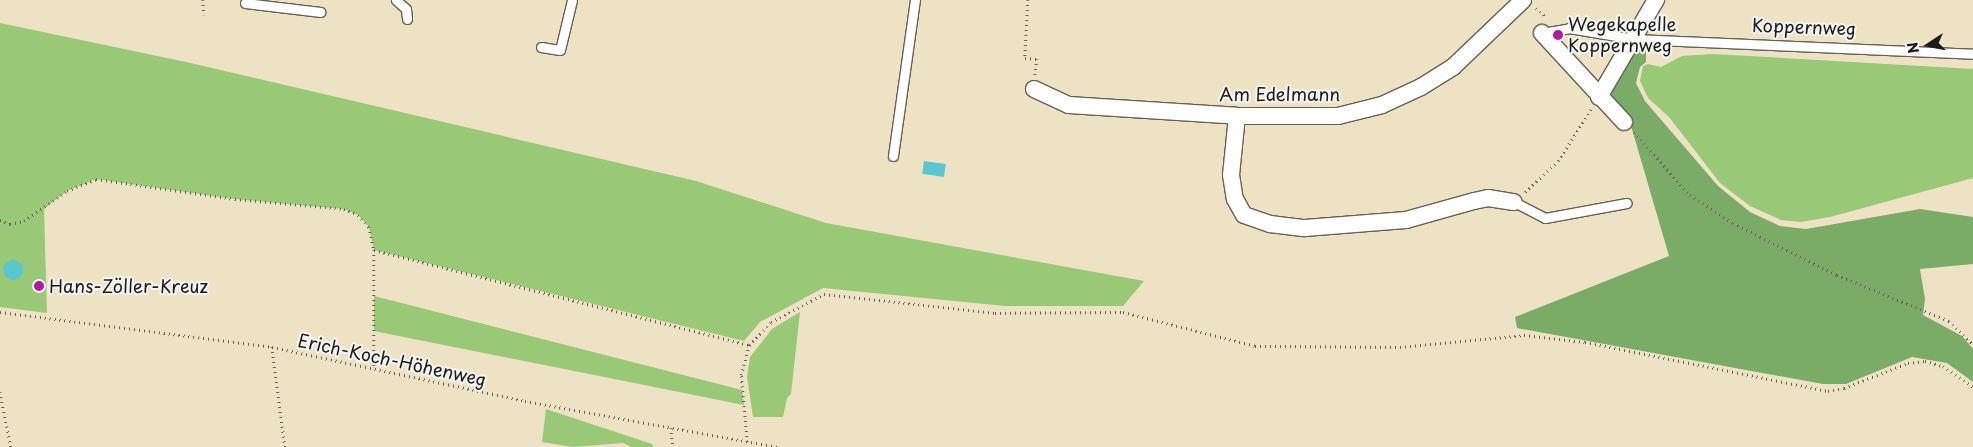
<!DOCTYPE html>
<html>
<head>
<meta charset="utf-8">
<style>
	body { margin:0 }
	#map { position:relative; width:1973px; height:447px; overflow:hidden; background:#eee2c4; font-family:"Playpen Sans",sans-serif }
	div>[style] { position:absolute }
	.green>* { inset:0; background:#99c877 }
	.forest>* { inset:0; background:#7aac68 }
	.water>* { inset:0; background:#59c7cd; transform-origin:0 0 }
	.round { border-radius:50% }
	.path>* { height:2.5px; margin-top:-1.25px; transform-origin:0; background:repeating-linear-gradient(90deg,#666157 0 1px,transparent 0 5px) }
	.roads { filter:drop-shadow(1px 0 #666157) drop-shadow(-1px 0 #666157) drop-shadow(0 1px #666157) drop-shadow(0 -1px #666157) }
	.service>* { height:9px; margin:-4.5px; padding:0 4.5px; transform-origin:4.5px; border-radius:4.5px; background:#fff }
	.minor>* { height:16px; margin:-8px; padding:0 8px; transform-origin:8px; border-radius:8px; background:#fff }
	.dots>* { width:14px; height:14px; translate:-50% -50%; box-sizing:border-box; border:2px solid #f6f6f2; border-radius:50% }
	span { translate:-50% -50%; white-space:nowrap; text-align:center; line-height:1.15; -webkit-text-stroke:4px #f6f6f2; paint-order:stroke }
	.poi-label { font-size:18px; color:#1c1c1c }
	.left { translate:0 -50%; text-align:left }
	.street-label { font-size:18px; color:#1c1c1c }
	.north { position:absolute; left:1903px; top:20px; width:50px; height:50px; -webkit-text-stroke:4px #f6f6f2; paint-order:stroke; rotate:259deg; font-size:14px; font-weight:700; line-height:20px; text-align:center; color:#1c1c1c }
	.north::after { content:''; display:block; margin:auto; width:18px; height:22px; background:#1c1c1c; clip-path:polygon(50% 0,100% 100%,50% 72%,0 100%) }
</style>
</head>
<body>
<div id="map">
	<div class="green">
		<i style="clip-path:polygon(0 23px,186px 62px,696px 181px,826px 223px,1144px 281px,1123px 306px,1005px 306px,823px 288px,760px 322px,744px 341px,374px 250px,369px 227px,358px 215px,344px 209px,235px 199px,96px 179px,67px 191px,44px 209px,47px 313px,0 307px)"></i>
		<i style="clip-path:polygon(1713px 54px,1973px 69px,1973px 178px,1830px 217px,1801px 222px,1781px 220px,1750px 206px,1720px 183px,1669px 117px,1648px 98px,1640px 81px,1643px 66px,1648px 64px,1661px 67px,1682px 56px)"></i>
		<i style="clip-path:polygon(374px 296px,742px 390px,744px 405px,374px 331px)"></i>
		<i style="clip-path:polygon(800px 312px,791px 394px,787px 398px,783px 417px,753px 417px,747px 377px,750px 357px,772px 329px)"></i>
		<i style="clip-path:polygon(546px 409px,652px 444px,653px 447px,631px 447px,623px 443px,573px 447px,542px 442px)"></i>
	</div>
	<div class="forest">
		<i style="clip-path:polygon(1635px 45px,1646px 49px,1646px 62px,1640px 67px,1636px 83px,1645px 101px,1718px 186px,1750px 212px,1780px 226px,1806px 229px,1920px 209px,1973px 217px,1973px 264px,1920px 269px,1925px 299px,1923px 315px,1962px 336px,1973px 349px,1973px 382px,1947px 363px,1912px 357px,1846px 384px,1823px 384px,1517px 328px,1515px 317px,1669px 256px,1629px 119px,1610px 100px,1611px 90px)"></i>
	</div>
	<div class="water">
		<i style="left:924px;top:161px;width:22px;height:13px;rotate:8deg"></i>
		<i class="round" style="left:3px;top:260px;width:20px;height:20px"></i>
	</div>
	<div class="path">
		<i style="left:203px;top:0;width:15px;rotate:86deg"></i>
		<i style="left:1028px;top:0;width:58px;rotate:93deg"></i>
		<i style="left:1025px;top:58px;width:12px;rotate:5deg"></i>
		<i style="left:1037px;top:59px;width:16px;rotate:97deg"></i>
		<i style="left:1536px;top:8px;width:11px;rotate:41deg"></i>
		<i style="left:1544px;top:15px;width:4px;rotate:90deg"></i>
		<i style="left:1634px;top:132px;width:84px;rotate:48.4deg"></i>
		<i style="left:1690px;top:195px;width:51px;rotate:33.1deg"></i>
		<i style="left:1733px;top:223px;width:116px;rotate:26.6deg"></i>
		<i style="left:1837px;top:275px;width:121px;rotate:22.3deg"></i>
		<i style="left:1949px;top:321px;width:33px;rotate:44deg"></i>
		<i style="left:1525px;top:192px;width:45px;rotate:-43.2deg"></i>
		<i style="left:1558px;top:161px;width:62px;rotate:-57.6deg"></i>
		<i style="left:0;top:220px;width:11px;rotate:22deg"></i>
		<i style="left:10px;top:224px;width:14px;rotate:-12deg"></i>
		<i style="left:24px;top:221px;width:52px;rotate:-34.9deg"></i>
		<i style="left:67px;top:191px;width:31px;rotate:-22deg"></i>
		<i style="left:96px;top:179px;width:140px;rotate:8.2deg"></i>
		<i style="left:235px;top:199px;width:109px;rotate:5.2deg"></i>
		<i style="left:344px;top:209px;width:15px;rotate:23deg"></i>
		<i style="left:358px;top:215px;width:16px;rotate:47deg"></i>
		<i style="left:369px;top:227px;width:24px;rotate:78deg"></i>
		<i style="left:374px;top:250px;width:117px;rotate:90deg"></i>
		<i style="left:374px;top:250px;width:387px;rotate:14.2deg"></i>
		<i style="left:0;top:312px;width:274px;rotate:7.3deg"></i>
		<i style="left:272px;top:347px;width:259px;rotate:12deg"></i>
		<i style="left:525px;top:401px;width:256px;rotate:10.3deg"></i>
		<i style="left:272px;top:347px;width:101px;rotate:82.6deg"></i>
		<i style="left:0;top:392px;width:56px;rotate:78.7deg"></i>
		<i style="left:671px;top:428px;width:19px;rotate:84deg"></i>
		<i style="left:747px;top:442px;width:67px;rotate:-95.1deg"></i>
		<i style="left:741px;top:375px;width:31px;rotate:-75deg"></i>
		<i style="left:749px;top:345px;width:32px;rotate:-46deg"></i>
		<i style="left:771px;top:322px;width:60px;rotate:-27.8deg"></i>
		<i style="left:824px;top:294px;width:172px;rotate:6.3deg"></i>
		<i style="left:995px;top:313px;width:128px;rotate:-0.4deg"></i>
		<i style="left:1123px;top:312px;width:136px;rotate:14.4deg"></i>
		<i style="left:1255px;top:346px;width:145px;rotate:0.4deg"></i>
		<i style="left:1400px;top:347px;width:125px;rotate:-5.5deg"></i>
		<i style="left:1524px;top:335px;width:61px;rotate:6.5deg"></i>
		<i style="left:1585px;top:342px;width:248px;rotate:11.4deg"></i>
		<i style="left:1828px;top:391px;width:16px;rotate:-11deg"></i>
		<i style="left:1844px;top:388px;width:69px;rotate:-21.3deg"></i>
		<i style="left:1908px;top:363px;width:17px;rotate:-7deg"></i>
		<i style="left:1925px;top:361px;width:19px;rotate:16deg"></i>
		<i style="left:1943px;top:366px;width:37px;rotate:35deg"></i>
	</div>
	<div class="roads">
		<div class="service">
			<i style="left:396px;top:0;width:13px;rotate:42deg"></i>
			<i style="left:406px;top:9px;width:10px;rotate:84deg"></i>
			<i style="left:245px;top:3px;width:76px;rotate:6.8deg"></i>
			<i style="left:1542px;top:33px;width:27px;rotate:-10deg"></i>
			<i style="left:1569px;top:28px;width:66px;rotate:9.6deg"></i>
			<i style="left:1634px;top:39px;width:339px;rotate:2.5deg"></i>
			<i style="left:541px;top:47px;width:19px;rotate:9deg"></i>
			<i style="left:560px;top:50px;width:51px;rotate:-76.5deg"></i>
			<i style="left:893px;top:156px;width:158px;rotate:-82deg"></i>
			<i style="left:1514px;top:202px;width:35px;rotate:27deg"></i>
			<i style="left:1545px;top:218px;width:83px;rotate:-10.4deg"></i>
		</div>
		<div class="minor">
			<i style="left:1542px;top:33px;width:121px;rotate:47.3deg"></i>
			<i style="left:1034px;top:89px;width:38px;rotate:25deg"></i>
			<i style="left:1069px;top:105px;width:168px;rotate:3.7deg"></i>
			<i style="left:1237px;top:116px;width:101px"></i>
			<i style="left:1338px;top:116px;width:45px;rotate:-14deg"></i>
			<i style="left:1382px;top:105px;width:43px;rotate:-24.8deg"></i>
			<i style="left:1421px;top:87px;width:38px;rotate:-32deg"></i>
			<i style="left:1453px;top:67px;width:97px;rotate:-43.7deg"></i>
			<i style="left:1599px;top:97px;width:113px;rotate:-59.6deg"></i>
			<i style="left:1237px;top:116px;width:59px;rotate:95.8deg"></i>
			<i style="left:1231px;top:175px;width:24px;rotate:81deg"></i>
			<i style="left:1235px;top:199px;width:18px;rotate:61deg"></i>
			<i style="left:1244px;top:215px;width:28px;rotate:19deg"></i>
			<i style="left:1270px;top:224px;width:35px;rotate:7deg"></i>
			<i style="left:1305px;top:228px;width:101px;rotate:-4.5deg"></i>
			<i style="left:1406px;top:220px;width:71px;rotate:-15.6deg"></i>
			<i style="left:1474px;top:201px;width:14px;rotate:-12deg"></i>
			<i style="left:1488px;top:198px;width:26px;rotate:9deg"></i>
		</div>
	</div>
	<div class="dots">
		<i style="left:1558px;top:35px;background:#b5179e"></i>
		<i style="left:39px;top:286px;background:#b5179e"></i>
	</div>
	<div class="poi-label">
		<span class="left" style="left:1568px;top:35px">Wegekapelle<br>Koppernweg</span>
		<span class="left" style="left:49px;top:286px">Hans-Zöller-Kreuz</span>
	</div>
	<div class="street-label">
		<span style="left:1804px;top:27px;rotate:2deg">Koppernweg</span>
		<span style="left:1280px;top:94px">Am Edelmann</span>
		<span style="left:392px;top:360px;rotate:12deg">Erich-Koch-Höhenweg</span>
	</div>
	<div class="north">N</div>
</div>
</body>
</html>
